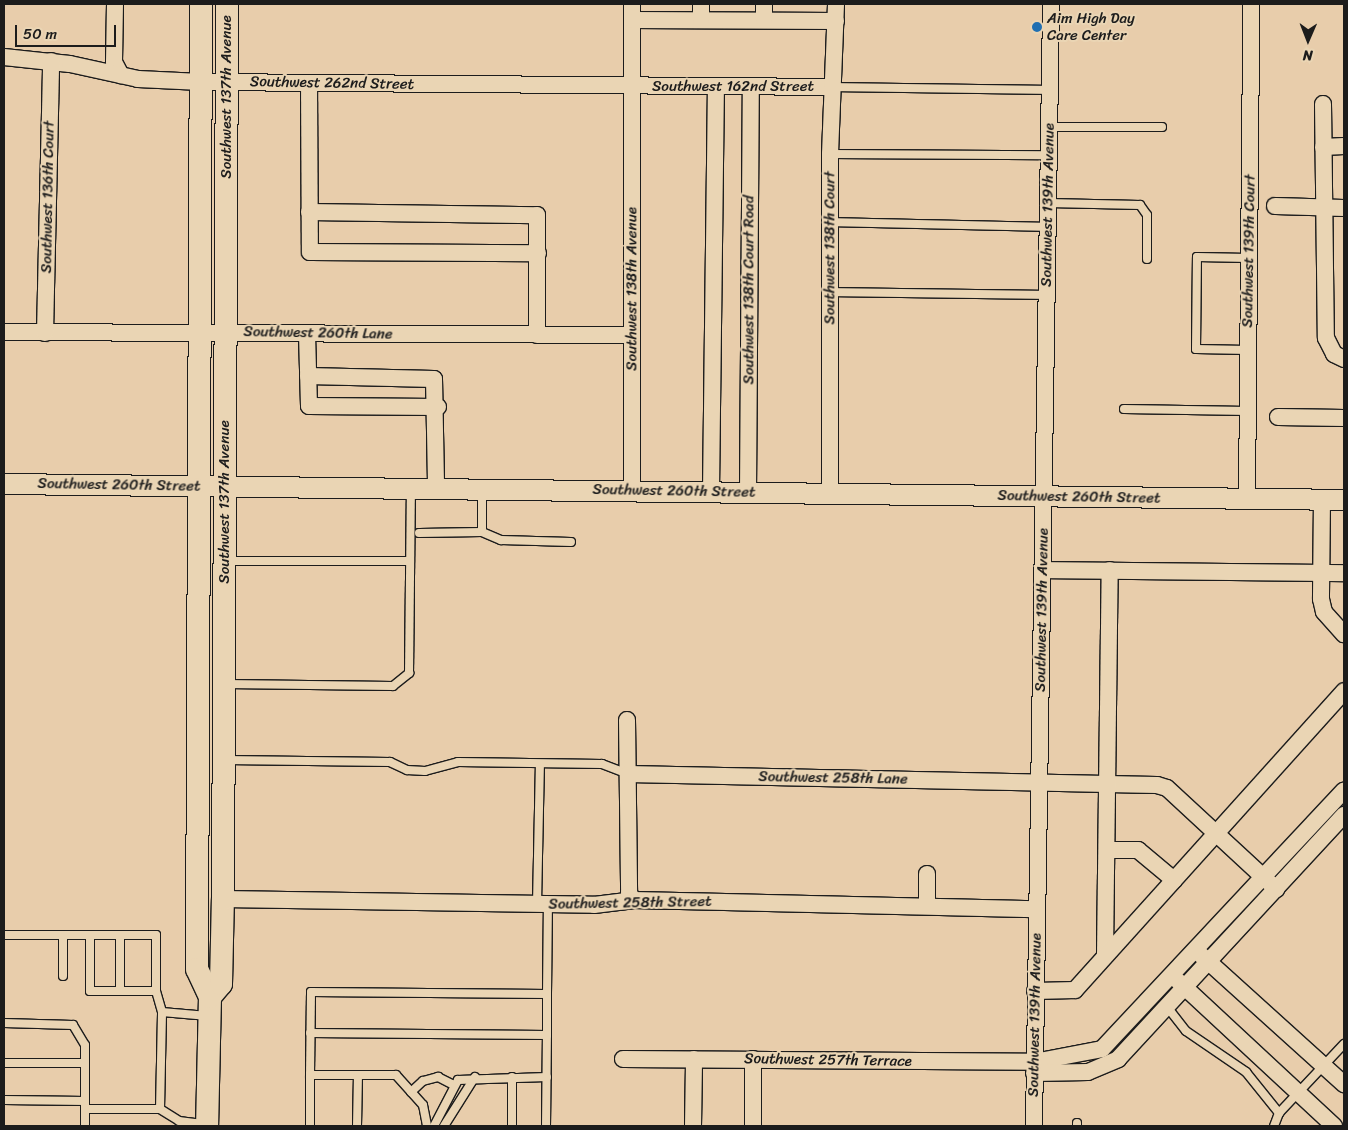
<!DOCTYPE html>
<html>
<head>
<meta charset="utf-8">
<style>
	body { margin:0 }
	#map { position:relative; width:1348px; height:1130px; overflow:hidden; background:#e8cdab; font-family:Sriracha,sans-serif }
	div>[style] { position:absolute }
	.roads { filter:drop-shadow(1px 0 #1c1c1c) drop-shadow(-1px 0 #1c1c1c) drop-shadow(0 1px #1c1c1c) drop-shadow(0 -1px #1c1c1c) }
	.service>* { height:8px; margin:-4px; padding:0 4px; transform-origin:4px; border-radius:4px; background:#ead5b4 }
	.minor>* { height:16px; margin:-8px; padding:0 8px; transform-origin:8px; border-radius:8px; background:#ead5b4 }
	.tertiary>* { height:20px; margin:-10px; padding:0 10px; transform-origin:10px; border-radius:10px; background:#ead5b4 }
	.secondary>* { height:22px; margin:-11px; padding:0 11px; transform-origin:11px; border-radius:11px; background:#ead5b4 }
	.dots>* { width:14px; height:14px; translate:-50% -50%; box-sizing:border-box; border:2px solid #ead5b4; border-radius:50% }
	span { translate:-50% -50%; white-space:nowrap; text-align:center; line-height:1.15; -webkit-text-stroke:4px #ead5b4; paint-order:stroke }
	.poi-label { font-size:15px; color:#1c1c1c }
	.left { translate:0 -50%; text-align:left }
	.street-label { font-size:15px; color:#1c1c1c }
	.frame { position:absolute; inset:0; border:5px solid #1c1c1c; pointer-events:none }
	.north { position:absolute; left:1283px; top:15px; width:50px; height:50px; -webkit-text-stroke:4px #ead5b4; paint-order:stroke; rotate:181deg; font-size:14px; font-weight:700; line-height:20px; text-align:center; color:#1c1c1c }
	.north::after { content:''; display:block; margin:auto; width:18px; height:22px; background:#1c1c1c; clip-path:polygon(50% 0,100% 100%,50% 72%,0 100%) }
	.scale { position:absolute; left:15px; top:25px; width:101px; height:22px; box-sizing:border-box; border:2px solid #1c1c1c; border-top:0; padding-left:6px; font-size:15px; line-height:18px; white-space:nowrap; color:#1c1c1c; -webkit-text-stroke:4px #ead5b4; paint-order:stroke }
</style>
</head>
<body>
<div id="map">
	<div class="roads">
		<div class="service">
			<i style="left:833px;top:87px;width:217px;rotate:0.8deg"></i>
			<i style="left:1049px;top:127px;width:113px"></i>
			<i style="left:830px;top:154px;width:219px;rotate:0.3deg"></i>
			<i style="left:1048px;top:203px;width:92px;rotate:1.2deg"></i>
			<i style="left:1140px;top:205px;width:12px;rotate:55deg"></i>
			<i style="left:1147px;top:215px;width:44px;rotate:90deg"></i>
			<i style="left:831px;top:222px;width:217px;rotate:1.3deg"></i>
			<i style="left:830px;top:292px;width:217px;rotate:0.8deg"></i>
			<i style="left:1248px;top:350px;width:52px;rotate:-178.9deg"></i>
			<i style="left:1196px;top:349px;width:92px;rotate:-89.4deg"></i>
			<i style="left:1197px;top:257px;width:52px;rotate:1.1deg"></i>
			<i style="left:1124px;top:409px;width:124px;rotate:0.9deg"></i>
			<i style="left:482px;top:532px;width:21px;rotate:23deg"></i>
			<i style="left:501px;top:540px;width:70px;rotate:1.6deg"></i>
			<i style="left:419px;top:533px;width:63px;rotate:-0.9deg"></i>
			<i style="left:482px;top:532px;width:41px;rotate:-90deg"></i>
			<i style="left:227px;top:561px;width:183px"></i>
			<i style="left:225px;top:684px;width:168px;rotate:0.7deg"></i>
			<i style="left:393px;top:686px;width:21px;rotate:-39deg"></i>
			<i style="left:409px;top:673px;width:183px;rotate:-89.4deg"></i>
			<i style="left:225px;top:760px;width:165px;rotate:0.7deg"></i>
			<i style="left:390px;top:762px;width:19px;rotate:25deg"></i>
			<i style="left:407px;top:770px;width:18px;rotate:3deg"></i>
			<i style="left:425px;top:771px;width:34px;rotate:-15deg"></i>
			<i style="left:458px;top:762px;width:144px;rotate:0.8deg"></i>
			<i style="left:602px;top:764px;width:28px;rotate:21deg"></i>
			<i style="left:537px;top:904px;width:140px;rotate:-88.8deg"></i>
			<i style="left:4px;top:935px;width:152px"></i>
			<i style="left:156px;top:935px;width:56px;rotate:90deg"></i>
			<i style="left:156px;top:991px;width:22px;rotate:74deg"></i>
			<i style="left:63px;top:935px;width:41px;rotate:90deg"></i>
			<i style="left:90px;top:935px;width:56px;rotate:90deg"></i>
			<i style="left:90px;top:991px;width:66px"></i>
			<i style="left:120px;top:991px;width:56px;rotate:-90deg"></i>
			<i style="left:547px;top:994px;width:90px;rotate:-89.4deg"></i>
			<i style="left:1168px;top:1008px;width:29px;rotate:52deg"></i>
			<i style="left:1186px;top:1031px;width:73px;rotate:34.3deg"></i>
			<i style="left:1246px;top:1072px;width:53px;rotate:51.2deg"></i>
			<i style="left:1279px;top:1113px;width:14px;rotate:111deg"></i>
			<i style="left:4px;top:1023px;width:69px;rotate:1.7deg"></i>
			<i style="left:73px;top:1025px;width:23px;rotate:59deg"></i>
			<i style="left:85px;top:1045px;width:64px;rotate:90deg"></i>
			<i style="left:4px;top:1063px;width:81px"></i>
			<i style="left:310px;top:1075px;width:83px;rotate:-89.3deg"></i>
			<i style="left:311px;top:992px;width:236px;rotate:0.5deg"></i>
			<i style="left:547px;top:994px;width:41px;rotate:90deg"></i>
			<i style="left:547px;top:1035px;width:237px;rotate:-179.5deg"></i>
			<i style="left:411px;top:1092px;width:16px;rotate:-43deg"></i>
			<i style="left:423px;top:1081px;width:16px;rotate:-15deg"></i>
			<i style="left:438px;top:1077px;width:18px;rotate:27deg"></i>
			<i style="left:4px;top:1100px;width:81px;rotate:0.7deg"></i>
			<i style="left:160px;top:1109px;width:97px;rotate:-88.8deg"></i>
			<i style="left:162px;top:1012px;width:46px;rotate:5deg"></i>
			<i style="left:1279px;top:1113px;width:95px;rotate:-46.7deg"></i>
			<i style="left:1077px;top:1123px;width:3px;rotate:90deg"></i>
			<i style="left:85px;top:1126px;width:17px;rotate:-90deg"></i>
			<i style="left:85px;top:1109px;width:75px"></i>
			<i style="left:160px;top:1109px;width:22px;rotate:32deg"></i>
			<i style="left:179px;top:1121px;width:26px;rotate:7deg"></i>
			<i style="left:310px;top:1126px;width:51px;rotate:-90deg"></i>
			<i style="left:310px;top:1075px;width:86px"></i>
			<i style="left:396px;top:1075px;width:40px;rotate:48deg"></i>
			<i style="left:423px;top:1105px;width:21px;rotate:79deg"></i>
			<i style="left:357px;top:1126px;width:51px;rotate:-88.9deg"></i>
			<i style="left:434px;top:1126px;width:52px;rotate:-62.4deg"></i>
			<i style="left:458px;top:1080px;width:89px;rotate:-1.9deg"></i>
			<i style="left:444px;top:1126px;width:58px;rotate:-57.7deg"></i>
			<i style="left:512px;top:1126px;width:49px;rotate:-90deg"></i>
			<i style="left:546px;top:1126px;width:91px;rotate:-89.4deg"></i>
		</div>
		<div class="minor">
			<i style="left:115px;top:4px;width:58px;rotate:91deg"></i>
			<i style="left:114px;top:62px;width:15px;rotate:62deg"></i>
			<i style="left:632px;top:4px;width:486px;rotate:90deg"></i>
			<i style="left:632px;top:20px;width:204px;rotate:0.3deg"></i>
			<i style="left:701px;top:20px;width:16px;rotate:-90deg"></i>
			<i style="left:764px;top:20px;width:16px;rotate:-90deg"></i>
			<i style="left:4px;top:57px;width:66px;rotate:6.1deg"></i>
			<i style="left:70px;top:64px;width:70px;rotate:12.4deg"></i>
			<i style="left:138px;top:79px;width:63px;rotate:2.7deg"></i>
			<i style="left:201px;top:82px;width:632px;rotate:0.45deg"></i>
			<i style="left:309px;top:83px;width:169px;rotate:89.7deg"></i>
			<i style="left:310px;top:252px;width:228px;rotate:0.3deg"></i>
			<i style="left:1323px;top:104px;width:234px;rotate:89.3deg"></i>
			<i style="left:1326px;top:338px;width:18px;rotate:63deg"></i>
			<i style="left:1334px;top:354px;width:11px;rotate:27deg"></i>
			<i style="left:1323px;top:147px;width:21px;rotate:-3deg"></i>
			<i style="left:1275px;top:206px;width:69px;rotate:1.7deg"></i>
			<i style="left:309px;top:212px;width:228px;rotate:0.8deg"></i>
			<i style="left:537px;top:215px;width:120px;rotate:90deg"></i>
			<i style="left:4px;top:332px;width:628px;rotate:0.27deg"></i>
			<i style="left:45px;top:333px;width:272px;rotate:-88.7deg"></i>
			<i style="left:307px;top:334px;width:72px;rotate:88.4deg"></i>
			<i style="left:309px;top:406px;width:129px;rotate:0.4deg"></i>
			<i style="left:308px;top:376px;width:126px;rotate:1.4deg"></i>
			<i style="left:434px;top:379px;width:109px;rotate:88.9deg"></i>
			<i style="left:1278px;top:417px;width:66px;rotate:0.9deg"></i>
			<i style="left:711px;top:491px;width:403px;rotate:-89.3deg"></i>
			<i style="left:748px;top:492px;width:404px;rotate:-89.6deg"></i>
			<i style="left:830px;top:492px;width:338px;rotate:-90deg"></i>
			<i style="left:830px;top:154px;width:150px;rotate:-87.7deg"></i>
			<i style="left:1247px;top:498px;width:494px;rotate:-89.5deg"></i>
			<i style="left:1322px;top:499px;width:100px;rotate:90.6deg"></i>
			<i style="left:1321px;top:599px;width:13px;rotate:77deg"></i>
			<i style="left:1324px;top:612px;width:30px;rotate:48deg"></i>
			<i style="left:1043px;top:570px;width:301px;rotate:0.6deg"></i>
			<i style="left:627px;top:720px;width:173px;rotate:89.3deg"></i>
			<i style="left:629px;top:893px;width:8px;rotate:60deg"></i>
			<i style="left:628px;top:774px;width:529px;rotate:1.19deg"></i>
			<i style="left:1157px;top:785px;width:10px;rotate:17deg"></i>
			<i style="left:1167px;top:788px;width:149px;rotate:42.8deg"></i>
			<i style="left:1108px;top:850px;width:30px"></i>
			<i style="left:1138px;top:850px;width:47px;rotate:39.8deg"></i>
			<i style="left:927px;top:874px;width:32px;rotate:90deg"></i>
			<i style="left:223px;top:899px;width:371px;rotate:0.9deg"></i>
			<i style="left:594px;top:905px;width:39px;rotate:-7deg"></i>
			<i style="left:633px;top:900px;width:403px;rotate:1.3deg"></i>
			<i style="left:1105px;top:954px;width:384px;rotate:-89.3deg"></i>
			<i style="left:1201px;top:955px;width:193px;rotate:42.1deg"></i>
			<i style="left:1178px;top:981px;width:213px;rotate:42.9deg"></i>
			<i style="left:1035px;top:991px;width:40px;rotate:-1.4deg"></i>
			<i style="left:1075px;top:990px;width:402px;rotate:-48deg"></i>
			<i style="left:623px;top:1059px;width:411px;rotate:0.4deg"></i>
			<i style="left:1034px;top:1062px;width:69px;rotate:-10.8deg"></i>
			<i style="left:1102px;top:1049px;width:354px;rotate:-46.9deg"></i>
			<i style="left:753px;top:1059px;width:67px;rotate:90deg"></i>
			<i style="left:1034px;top:1073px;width:54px;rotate:-1.1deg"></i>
			<i style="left:1088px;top:1072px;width:33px;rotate:-23deg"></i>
			<i style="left:1118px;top:1059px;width:333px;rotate:-47.2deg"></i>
			<i style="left:693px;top:1126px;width:67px;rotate:-89.1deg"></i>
			<i style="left:1034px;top:1126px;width:1122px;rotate:-89.13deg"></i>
		</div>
		<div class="tertiary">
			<i style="left:4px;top:484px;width:1340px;rotate:0.68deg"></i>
		</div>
		<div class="secondary">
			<i style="left:201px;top:4px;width:965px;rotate:90.24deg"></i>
			<i style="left:197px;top:969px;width:31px;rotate:65deg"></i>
			<i style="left:210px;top:997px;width:129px;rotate:91.3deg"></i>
			<i style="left:210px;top:997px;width:17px;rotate:-50deg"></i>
			<i style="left:221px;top:984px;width:85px;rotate:-88.7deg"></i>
			<i style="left:223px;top:899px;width:895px;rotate:-89.74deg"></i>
		</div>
	</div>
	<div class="dots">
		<i style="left:1037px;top:27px;background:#1f6fb2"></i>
	</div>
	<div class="poi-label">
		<span class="left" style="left:1047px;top:27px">Aim High Day<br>Care Center</span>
	</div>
	<div class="street-label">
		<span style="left:332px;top:83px;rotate:1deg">Southwest 262nd Street</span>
		<span style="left:733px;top:87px">Southwest 162nd Street</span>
		<span style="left:227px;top:97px;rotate:-90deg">Southwest 137th Avenue</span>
		<span style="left:48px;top:197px;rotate:-89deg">Southwest 136th Court</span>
		<span style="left:1048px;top:205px;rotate:-89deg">Southwest 139th Avenue</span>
		<span style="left:830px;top:248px;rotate:-90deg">Southwest 138th Court</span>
		<span style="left:1249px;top:251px;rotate:-89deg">Southwest 139th Court</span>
		<span style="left:632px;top:289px;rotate:-90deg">Southwest 138th Avenue</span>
		<span style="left:749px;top:290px;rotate:-90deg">Southwest 138th Court Road</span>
		<span style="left:318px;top:333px;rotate:1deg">Southwest 260th Lane</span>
		<span style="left:119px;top:485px;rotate:1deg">Southwest 260th Street</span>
		<span style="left:674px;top:491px;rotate:1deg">Southwest 260th Street</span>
		<span style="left:1079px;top:497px;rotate:1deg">Southwest 260th Street</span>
		<span style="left:225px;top:502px;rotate:-90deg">Southwest 137th Avenue</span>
		<span style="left:1042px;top:610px;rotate:-89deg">Southwest 139th Avenue</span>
		<span style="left:833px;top:778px;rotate:1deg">Southwest 258th Lane</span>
		<span style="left:630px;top:903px;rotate:-1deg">Southwest 258th Street</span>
		<span style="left:1035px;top:1015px;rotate:-89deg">Southwest 139th Avenue</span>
		<span style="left:828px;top:1060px;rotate:1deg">Southwest 257th Terrace</span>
	</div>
	<div class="frame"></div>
	<div class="north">N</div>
	<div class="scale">50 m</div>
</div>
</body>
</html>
